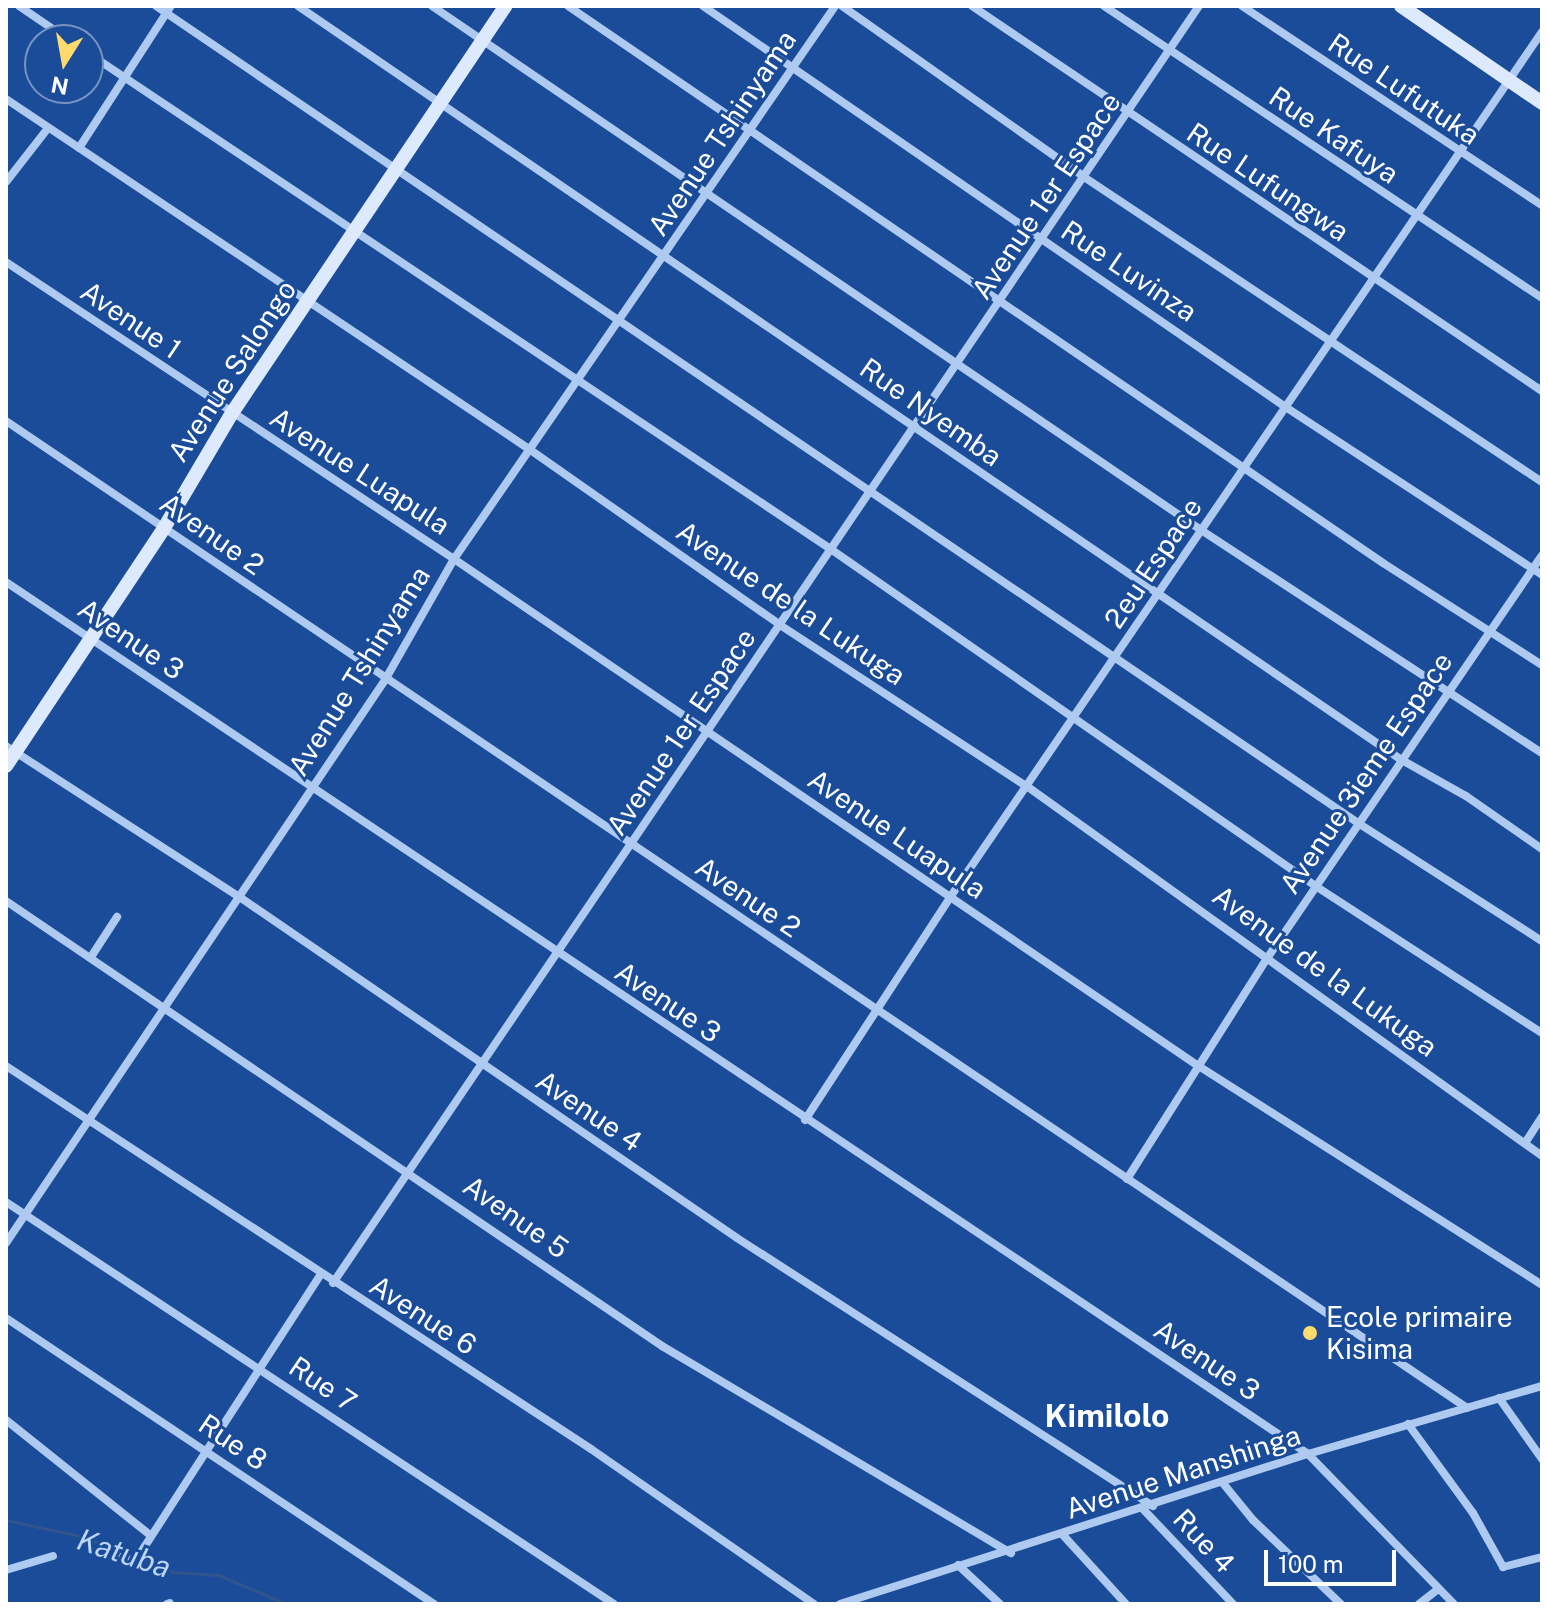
<!DOCTYPE html>
<html>
<head>
<meta charset="utf-8">
<style>
	body { margin:0 }
	#map { position:relative; width:1548px; height:1610px; overflow:hidden; background:#1a4c99; font-family:"Public Sans",sans-serif }
	div>[style] { position:absolute }
	.stream>* { height:3px; margin:-1.5px; padding:0 1.5px; transform-origin:1.5px; border-radius:1.5px; background:#30558d }
	.street>* { height:8px; margin:-4px; padding:0 4px; transform-origin:4px; border-radius:4px; background:#aecaf1 }
	.secondary>* { height:14px; margin:-7px; padding:0 7px; transform-origin:7px; border-radius:7px; background:#dde9fc }
	.dots>* { width:22px; height:22px; translate:-50% -50%; box-sizing:border-box; border:4px solid #1a4c99; border-radius:50% }
	span { translate:-50% -50%; white-space:nowrap; text-align:center; line-height:1.15; -webkit-text-stroke:6px #1a4c99; paint-order:stroke }
	.street-label { font-size:28px; color:#fff }
	.poi-label { font-size:28px; color:#fff }
	.left { translate:0 -50%; text-align:left }
	.water-label { font-size:30px; color:#bbd4f7; font-style:italic }
	.quarter-label { font-size:32px; color:#fff; font-weight:700 }
	.frame { position:absolute; inset:0; border:8px solid #fff; pointer-events:none }
	.north { position:absolute; left:24px; top:24px; width:80px; height:80px; box-sizing:border-box; background:#1a4c99; border:2px solid #7694c2; border-radius:50%; rotate:191deg; font-size:22px; font-weight:700; line-height:32px; text-align:center; color:#fff }
	.north::after { content:''; display:block; margin:auto; width:28px; height:36px; background:#ffdb6e; clip-path:polygon(50% 0,100% 100%,50% 72%,0 100%) }
	.scale { position:absolute; left:1264px; top:1550px; width:132px; height:36px; box-sizing:border-box; border:4px solid #fff; border-top:0; padding-left:10px; font-size:24px; line-height:28px; white-space:nowrap; color:#fff; -webkit-text-stroke:6px #1a4c99; paint-order:stroke }
</style>
</head>
<body>
<div id="map">
	<div class="stream">
		<i style="left:6px;top:1520px;width:76px;rotate:12.2deg"></i>
		<i style="left:80px;top:1536px;width:101px;rotate:21deg"></i>
		<i style="left:174px;top:1572px;width:45px;rotate:3.8deg"></i>
		<i style="left:219px;top:1575px;width:73px;rotate:23.4deg"></i>
	</div>
	<div class="street">
		<i style="left:19px;top:6px;width:60px;rotate:34.2deg"></i>
		<i style="left:156px;top:6px;width:1453px;rotate:34.2deg"></i>
		<i style="left:1358px;top:823px;width:219px;rotate:32.7deg"></i>
		<i style="left:298px;top:6px;width:1335px;rotate:34.34deg"></i>
		<i style="left:1400px;top:759px;width:76px;rotate:29.3deg"></i>
		<i style="left:1466px;top:796px;width:93px;rotate:34.9deg"></i>
		<i style="left:432px;top:6px;width:931px;rotate:34.27deg"></i>
		<i style="left:1201px;top:530px;width:407px;rotate:33.2deg"></i>
		<i style="left:568px;top:6px;width:987px;rotate:34.35deg"></i>
		<i style="left:1383px;top:563px;width:189px;rotate:32.7deg"></i>
		<i style="left:703px;top:6px;width:709px;rotate:34.54deg"></i>
		<i style="left:1287px;top:408px;width:305px;rotate:33.2deg"></i>
		<i style="left:842px;top:6px;width:296px;rotate:35.2deg"></i>
		<i style="left:1084px;top:177px;width:550px;rotate:33.66deg"></i>
		<i style="left:972px;top:6px;width:688px;rotate:34.04deg"></i>
		<i style="left:1104px;top:6px;width:526px;rotate:33.69deg"></i>
		<i style="left:1242px;top:6px;width:360px;rotate:33.6deg"></i>
		<i style="left:88px;top:53px;width:895px;rotate:33.74deg"></i>
		<i style="left:832px;top:550px;width:591px;rotate:34.79deg"></i>
		<i style="left:1317px;top:887px;width:268px;rotate:33deg"></i>
		<i style="left:6px;top:99px;width:629px;rotate:33.79deg"></i>
		<i style="left:529px;top:449px;width:307px;rotate:35deg"></i>
		<i style="left:780px;top:625px;width:296px;rotate:33.2deg"></i>
		<i style="left:1028px;top:787px;width:633px;rotate:35.67deg"></i>
		<i style="left:79px;top:148px;width:169px;rotate:-57.1deg"></i>
		<i style="left:6px;top:182px;width:68px;rotate:-52.1deg"></i>
		<i style="left:6px;top:262px;width:538px;rotate:33.54deg"></i>
		<i style="left:454px;top:559px;width:899px;rotate:34.26deg"></i>
		<i style="left:1197px;top:1065px;width:409px;rotate:32.5deg"></i>
		<i style="left:6px;top:421px;width:1763px;rotate:34.04deg"></i>
		<i style="left:6px;top:582px;width:1567px;rotate:33.81deg"></i>
		<i style="left:1308px;top:1454px;width:209px;rotate:45.8deg"></i>
		<i style="left:6px;top:746px;width:280px;rotate:32.9deg"></i>
		<i style="left:241px;top:898px;width:601px;rotate:34.43deg"></i>
		<i style="left:737px;top:1238px;width:495px;rotate:32.8deg"></i>
		<i style="left:6px;top:901px;width:793px;rotate:34.15deg"></i>
		<i style="left:662px;top:1346px;width:406px;rotate:30.7deg"></i>
		<i style="left:91px;top:957px;width:48px;rotate:-57deg"></i>
		<i style="left:6px;top:1066px;width:699px;rotate:33.21deg"></i>
		<i style="left:591px;top:1449px;width:272px;rotate:34.8deg"></i>
		<i style="left:805px;top:1120px;width:267px;rotate:-56.9deg"></i>
		<i style="left:951px;top:896px;width:1047px;rotate:-55.63deg"></i>
		<i style="left:1525px;top:1143px;width:31px;rotate:-57deg"></i>
		<i style="left:1127px;top:1179px;width:263px;rotate:-57.6deg"></i>
		<i style="left:1268px;top:957px;width:486px;rotate:-55.7deg"></i>
		<i style="left:6px;top:1202px;width:729px;rotate:33.47deg"></i>
		<i style="left:6px;top:1243px;width:679px;rotate:-56.05deg"></i>
		<i style="left:385px;top:680px;width:139px;rotate:-60.3deg"></i>
		<i style="left:454px;top:559px;width:672px;rotate:-55.43deg"></i>
		<i style="left:333px;top:1283px;width:1543px;rotate:-55.86deg"></i>
		<i style="left:6px;top:1318px;width:515px;rotate:33.75deg"></i>
		<i style="left:1499px;top:1398px;width:75px;rotate:54.8deg"></i>
		<i style="left:6px;top:1420px;width:183px;rotate:38.6deg"></i>
		<i style="left:1408px;top:1424px;width:110px;rotate:53.9deg"></i>
		<i style="left:1473px;top:1513px;width:62px;rotate:60.9deg"></i>
		<i style="left:1503px;top:1567px;width:40px;rotate:-14.4deg"></i>
		<i style="left:1222px;top:1482px;width:49px;rotate:50.8deg"></i>
		<i style="left:1253px;top:1520px;width:122px;rotate:43.7deg"></i>
		<i style="left:1142px;top:1508px;width:132px;rotate:46.5deg"></i>
		<i style="left:1062px;top:1534px;width:95px;rotate:47.6deg"></i>
		<i style="left:118px;top:1554px;width:18px;rotate:29deg"></i>
		<i style="left:134px;top:1563px;width:344px;rotate:-57.1deg"></i>
		<i style="left:958px;top:1565px;width:57px;rotate:42.9deg"></i>
		<i style="left:6px;top:1570px;width:49px;rotate:-16.6deg"></i>
		<i style="left:167px;top:1604px;width:3px;rotate:-18deg"></i>
		<i style="left:840px;top:1604px;width:491px;rotate:-17.8deg"></i>
		<i style="left:1308px;top:1454px;width:244px;rotate:-16.2deg"></i>
		<i style="left:1419px;top:1604px;width:23px;rotate:-38deg"></i>
	</div>
	<div class="secondary">
		<i style="left:1401px;top:6px;width:171px;rotate:34.5deg"></i>
		<i style="left:6px;top:766px;width:286px;rotate:-56.4deg"></i>
		<i style="left:164px;top:528px;width:134px;rotate:-59.4deg"></i>
		<i style="left:232px;top:413px;width:490px;rotate:-56.1deg"></i>
	</div>
	<div class="dots">
		<i style="left:1310px;top:1333px;background:#ffdb6e"></i>
	</div>
	<div class="street-label">
		<span style="left:1404px;top:89px;rotate:34deg">Rue Lufutuka</span>
		<span style="left:722px;top:133px;rotate:-56deg">Avenue Tshinyama</span>
		<span style="left:1334px;top:135px;rotate:34deg">Rue Kafuya</span>
		<span style="left:1268px;top:182px;rotate:34deg">Rue Lufungwa</span>
		<span style="left:1046px;top:196px;rotate:-56deg">Avenue 1er Espace</span>
		<span style="left:1129px;top:271px;rotate:34deg">Rue Luvinza</span>
		<span style="left:131px;top:320px;rotate:34deg">Avenue 1</span>
		<span style="left:232px;top:371px;rotate:-57deg">Avenue Salongo</span>
		<span style="left:931px;top:412px;rotate:35deg">Rue Nyemba</span>
		<span style="left:360px;top:471px;rotate:33deg">Avenue Luapula</span>
		<span style="left:212px;top:534px;rotate:35deg">Avenue 2</span>
		<span style="left:1153px;top:563px;rotate:-56deg">2eu Espace</span>
		<span style="left:791px;top:603px;rotate:34deg">Avenue de la Lukuga</span>
		<span style="left:131px;top:639px;rotate:34deg">Avenue 3</span>
		<span style="left:359px;top:671px;rotate:-58deg">Avenue Tshinyama</span>
		<span style="left:681px;top:732px;rotate:-56deg">Avenue 1er Espace</span>
		<span style="left:1366px;top:773px;rotate:-56deg">Avenue 3ieme Espace</span>
		<span style="left:897px;top:834px;rotate:34deg">Avenue Luapula</span>
		<span style="left:748px;top:897px;rotate:34deg">Avenue 2</span>
		<span style="left:1325px;top:971px;rotate:36deg">Avenue de la Lukuga</span>
		<span style="left:668px;top:1002px;rotate:34deg">Avenue 3</span>
		<span style="left:589px;top:1111px;rotate:34deg">Avenue 4</span>
		<span style="left:516px;top:1217px;rotate:35deg">Avenue 5</span>
		<span style="left:423px;top:1315px;rotate:33deg">Avenue 6</span>
		<span style="left:1207px;top:1360px;rotate:34deg">Avenue 3</span>
		<span style="left:323px;top:1384px;rotate:34deg">Rue 7</span>
		<span style="left:233px;top:1442px;rotate:34deg">Rue 8</span>
		<span style="left:1183px;top:1472px;rotate:-18deg">Avenue Manshinga</span>
		<span style="left:1204px;top:1541px;rotate:47deg">Rue 4</span>
	</div>
	<div class="poi-label">
		<span class="left" style="left:1326px;top:1333px">Ecole primaire<br>Kisima</span>
	</div>
	<div class="water-label">
		<span style="left:124px;top:1553px;rotate:18deg">Katuba</span>
	</div>
	<div class="quarter-label">
		<span style="left:1107px;top:1416px">Kimilolo</span>
	</div>
	<div class="frame"></div>
	<div class="north">N</div>
	<div class="scale">100 m</div>
</div>
</body>
</html>
